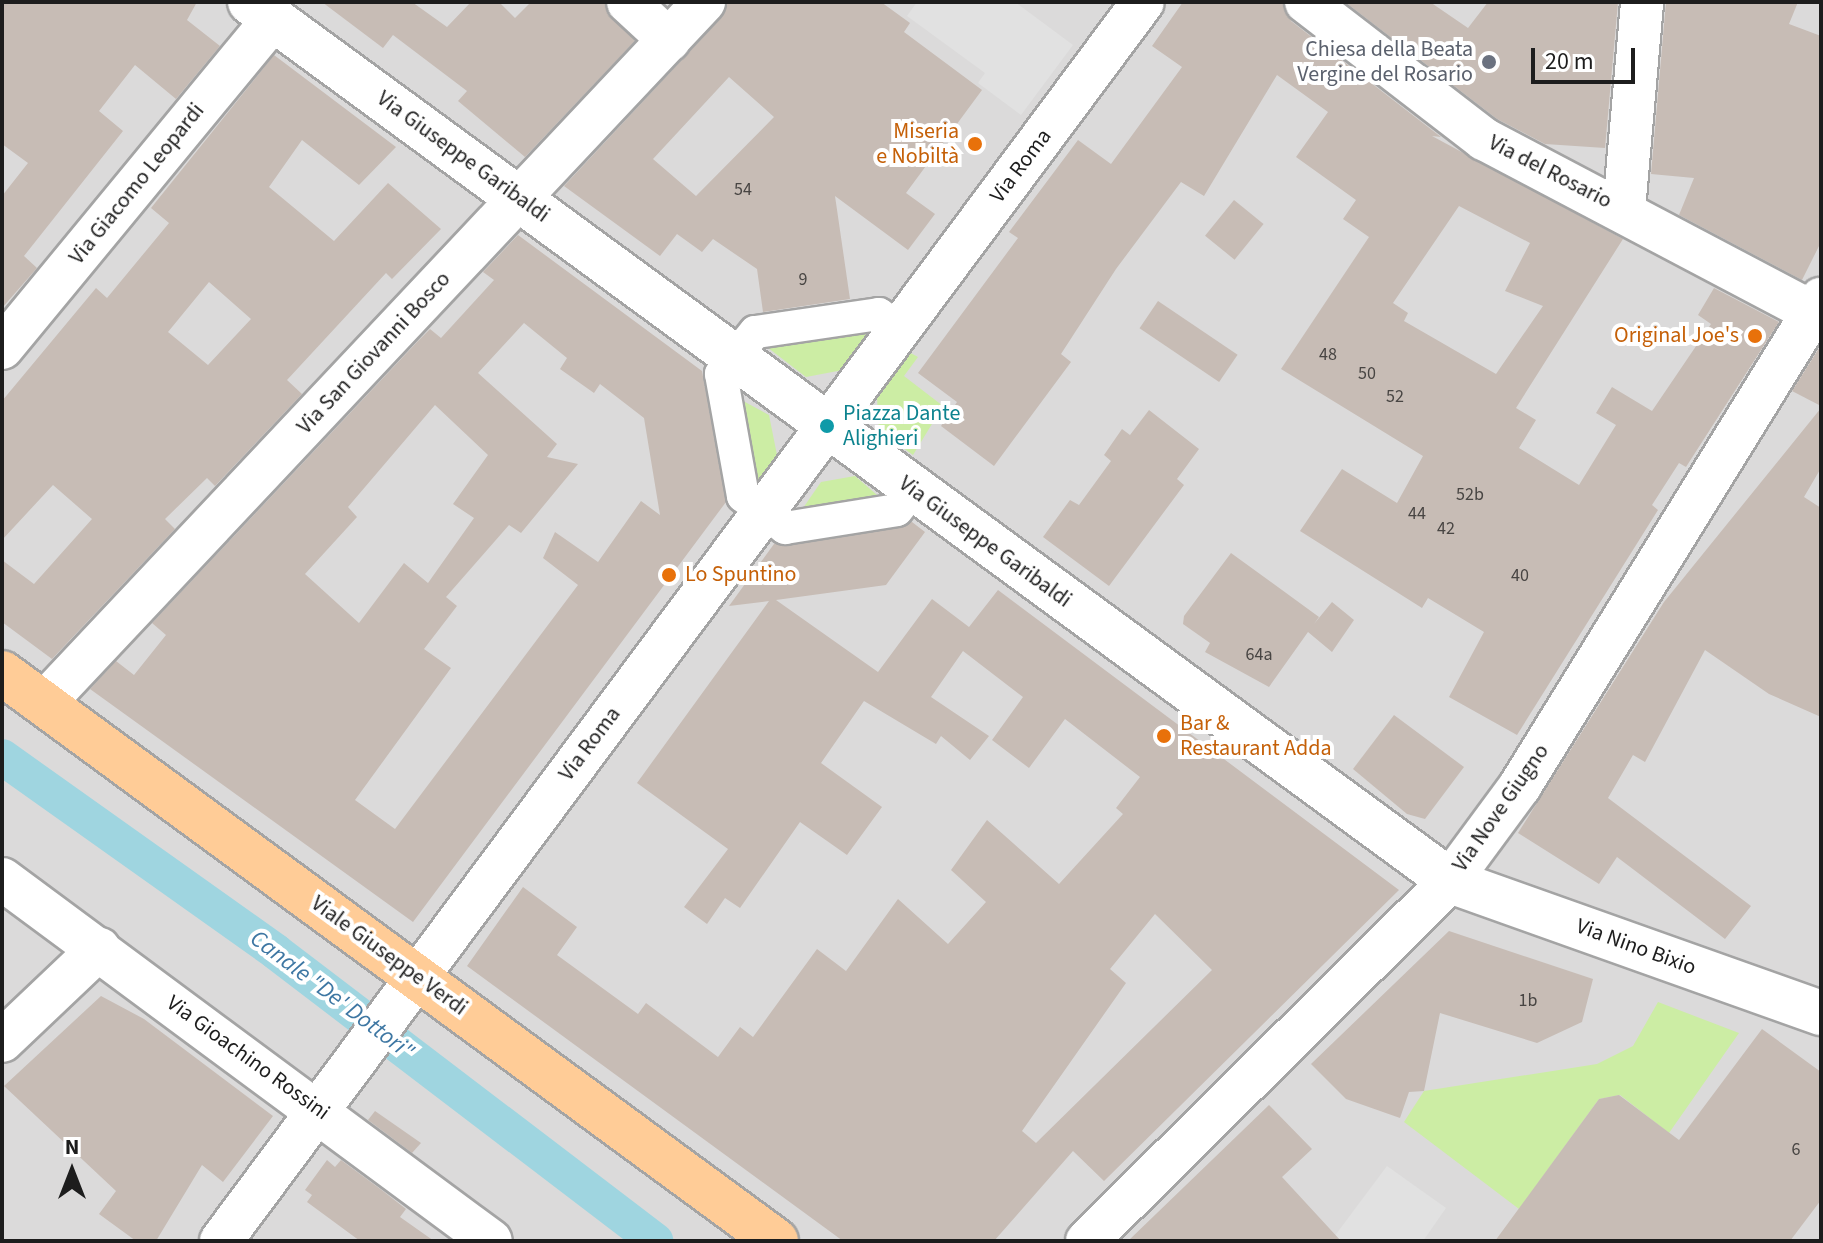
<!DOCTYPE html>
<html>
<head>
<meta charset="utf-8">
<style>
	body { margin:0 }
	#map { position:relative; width:1823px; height:1243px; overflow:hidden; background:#efeae2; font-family:"Source Sans 3",sans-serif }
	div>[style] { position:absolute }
	.residential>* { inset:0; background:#dbdada; transform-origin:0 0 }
	.grass>* { inset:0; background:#cceda4 }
	.parking>* { inset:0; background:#e1e1e1 }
	.canal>* { height:36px; margin:-18px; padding:0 18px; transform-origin:18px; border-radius:18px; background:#9fd5e0 }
	.building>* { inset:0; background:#c7bcb5; transform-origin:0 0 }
	.roads { filter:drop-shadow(2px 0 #a4a4a4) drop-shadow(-2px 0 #a4a4a4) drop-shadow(0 2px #a4a4a4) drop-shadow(0 -2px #a4a4a4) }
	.pedestrian>* { height:32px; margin:-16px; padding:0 16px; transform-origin:16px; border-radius:16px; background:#fff }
	.minor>* { height:42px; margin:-21px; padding:0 21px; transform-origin:21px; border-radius:21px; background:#fff }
	.tertiary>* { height:44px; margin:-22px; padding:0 22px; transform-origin:22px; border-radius:22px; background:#fff }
	.primary>* { height:44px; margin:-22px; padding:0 22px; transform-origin:22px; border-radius:22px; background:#ffcc97 }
	.dots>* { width:22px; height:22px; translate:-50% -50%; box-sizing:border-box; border:4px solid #fff; border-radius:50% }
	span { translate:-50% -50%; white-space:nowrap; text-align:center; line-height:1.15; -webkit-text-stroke:8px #fff; paint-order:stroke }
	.number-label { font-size:18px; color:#484543 }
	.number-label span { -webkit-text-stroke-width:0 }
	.worship-label { font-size:22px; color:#5b616d }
	.right { translate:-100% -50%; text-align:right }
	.food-label { font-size:22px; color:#c56008 }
	.left { translate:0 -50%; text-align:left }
	.street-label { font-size:22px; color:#1d1d1d }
	.culture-label { font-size:22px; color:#0d838f }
	.water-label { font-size:24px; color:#3e77a3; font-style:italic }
	.frame { position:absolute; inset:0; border:4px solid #1d1d1d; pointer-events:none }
	.north { position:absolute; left:32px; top:1131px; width:80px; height:80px; -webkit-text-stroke:6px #fff; paint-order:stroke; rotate:0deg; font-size:22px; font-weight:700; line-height:32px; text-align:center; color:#1d1d1d }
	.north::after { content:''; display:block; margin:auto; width:28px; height:36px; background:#1d1d1d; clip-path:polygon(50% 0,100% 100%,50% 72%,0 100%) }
	.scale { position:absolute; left:1531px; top:48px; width:104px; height:36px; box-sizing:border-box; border:4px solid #1d1d1d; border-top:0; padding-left:10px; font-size:24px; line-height:28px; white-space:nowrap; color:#1d1d1d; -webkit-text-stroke:6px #fff; paint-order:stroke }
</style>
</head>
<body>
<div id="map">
	<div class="residential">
		<i style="left:2px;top:2px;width:1819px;height:1239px"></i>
	</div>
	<div class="grass">
		<i style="clip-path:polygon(874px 326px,843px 370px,806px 377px,763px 344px)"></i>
		<i style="clip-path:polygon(907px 351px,918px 357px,904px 376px,943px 406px,913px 455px,879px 431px,877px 398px)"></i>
		<i style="clip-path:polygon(732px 395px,769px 415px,778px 460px,754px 498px)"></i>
		<i style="clip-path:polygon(855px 476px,892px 508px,792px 524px,821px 482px)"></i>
		<i style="clip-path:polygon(1658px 1002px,1739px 1033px,1669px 1133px,1620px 1095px,1599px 1099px,1519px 1209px,1404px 1122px,1424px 1091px,1597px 1064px,1633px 1046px)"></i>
	</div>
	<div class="parking">
		<i style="clip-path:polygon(917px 2px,1015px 2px,1073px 45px,1021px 115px,978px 83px,985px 73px,907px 16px)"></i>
		<i style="clip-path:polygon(1387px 1166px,1446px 1208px,1423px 1241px,1331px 1241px)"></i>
	</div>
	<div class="canal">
		<i style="left:2px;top:757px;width:336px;rotate:35.4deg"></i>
		<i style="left:276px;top:952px;width:477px;rotate:37.3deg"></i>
	</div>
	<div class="building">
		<i style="clip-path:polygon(2px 2px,197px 2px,187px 20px,220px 46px,176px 99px,135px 65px,99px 111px,123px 131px,24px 256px,37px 268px,2px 308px,2px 196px,28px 163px,2px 144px)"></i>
		<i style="clip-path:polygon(322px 2px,412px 2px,447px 27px,471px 2px,499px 2px,515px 18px,531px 2px,605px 2px,635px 41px,525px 157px,458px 101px,467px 91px,393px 35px,383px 48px)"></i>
		<i style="clip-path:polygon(evenodd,727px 2px,881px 2px,910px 23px,904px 32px,982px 90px,906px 193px,935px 214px,908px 250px,835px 196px,850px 299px,763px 312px,757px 269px,713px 239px,702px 252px,677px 234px,660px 256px,564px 186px,721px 18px,727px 2px,729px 77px,774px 117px,696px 196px,653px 159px,729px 77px)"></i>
		<i style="clip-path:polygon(evenodd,1183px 2px,1283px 2px,1291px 21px,1441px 137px,1432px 136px,1623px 239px,1516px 408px,1536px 420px,1519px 448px,1579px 485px,1616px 425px,1596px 413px,1612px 387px,1652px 411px,1711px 324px,1698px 315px,1714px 288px,1779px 322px,1686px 467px,1679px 463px,1652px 505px,1658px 510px,1517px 735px,1449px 697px,1484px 632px,1428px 598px,1422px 608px,1300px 531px,1342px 469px,1397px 503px,1423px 456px,1281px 369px,1369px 237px,1343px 219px,1356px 200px,1296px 157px,1328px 112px,1277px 75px,1204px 196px,1181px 182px,1116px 269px,1061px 354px,1071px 362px,994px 466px,941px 426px,957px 402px,918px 373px,1018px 238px,1009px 232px,1078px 140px,1111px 164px,1182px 67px,1152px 46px,1183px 2px,1459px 206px,1530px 243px,1505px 291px,1543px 306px,1496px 374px,1404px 321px,1408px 313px,1393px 303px,1459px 206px)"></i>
		<i style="clip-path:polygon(1345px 2px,1430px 2px,1468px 28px,1488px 2px,1618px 2px,1605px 148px,1545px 144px,1497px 119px)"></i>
		<i style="clip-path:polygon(1666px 2px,1798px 2px,1789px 24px,1821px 36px,1821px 242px,1802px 280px,1679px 215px,1694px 178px,1651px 174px)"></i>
		<i style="clip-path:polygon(evenodd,274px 55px,396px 147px,359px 185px,302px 140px,269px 187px,334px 241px,388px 183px,441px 229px,392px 279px,386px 273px,287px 380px,302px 394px,215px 486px,207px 478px,165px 519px,175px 529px,52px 659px,2px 622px,2px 560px,34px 584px,92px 519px,53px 485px,2px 540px,2px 401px,96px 288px,107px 298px,169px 223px,151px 208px,274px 55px,209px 282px,251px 319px,208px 365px,168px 332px,209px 282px)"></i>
		<i style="left:1234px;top:200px;width:38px;height:46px;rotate:39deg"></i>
		<i style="clip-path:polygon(evenodd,518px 235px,702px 371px,726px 502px,413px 922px,90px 689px,116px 661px,134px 675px,166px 635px,152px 623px,418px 341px,430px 329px,441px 338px,494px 280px,483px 272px,518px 235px,524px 323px,567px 358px,560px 369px,594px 393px,600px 384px,644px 418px,660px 515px,641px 501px,598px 562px,555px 532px,543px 558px,578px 585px,395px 829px,355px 800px,451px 668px,424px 649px,457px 606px,446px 597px,509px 525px,521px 533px,578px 464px,547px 457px,557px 444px,478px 373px,524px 323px,518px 235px,435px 405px,488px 455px,453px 504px,474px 518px,428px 583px,404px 563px,359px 623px,305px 574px,357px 517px,348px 507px,435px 405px)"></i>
		<i style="left:1158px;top:301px;width:96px;height:33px;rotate:34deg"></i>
		<i style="clip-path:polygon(1821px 345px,1821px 406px,1792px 391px)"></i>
		<i style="clip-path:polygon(1821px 408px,1821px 468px,1804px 497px,1821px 508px,1821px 717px,1769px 694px,1705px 650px,1645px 762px,1633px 755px,1608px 798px,1751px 906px,1725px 939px,1617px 857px,1599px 884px,1518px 833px,1664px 602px)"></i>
		<i style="clip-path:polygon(1149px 410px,1199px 449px,1177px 479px,1184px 485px,1109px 586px,1043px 537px,1070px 500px,1079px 505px,1111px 461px,1104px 455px,1122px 429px,1130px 435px)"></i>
		<i style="clip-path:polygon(evenodd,912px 522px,925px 532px,886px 585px,776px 600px,878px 672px,932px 599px,969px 627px,998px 590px,1399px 890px,1104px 1181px,1073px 1151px,994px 1241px,843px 1241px,467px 966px,523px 887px,577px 927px,557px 955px,638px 1014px,646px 1003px,718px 1057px,740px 1027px,753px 1037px,817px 949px,846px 971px,898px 899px,948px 944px,986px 902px,951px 870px,987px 820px,1059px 884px,1123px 814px,1116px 808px,1140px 777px,1065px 719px,1029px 768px,992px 740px,1023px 697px,963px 651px,931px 697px,989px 736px,970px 760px,941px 736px,936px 744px,864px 701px,821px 763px,882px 807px,847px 855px,800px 822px,740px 908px,725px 898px,707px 924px,684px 907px,728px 849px,637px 783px,769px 601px,729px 606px,774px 544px,912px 522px,1155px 914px,1212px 970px,1036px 1143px,1022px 1131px,1126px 983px,1110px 969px,1155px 914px)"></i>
		<i style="clip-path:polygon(1231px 553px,1319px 617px,1314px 624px,1332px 602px,1354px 620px,1332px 652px,1308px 632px,1269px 687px,1205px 652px,1210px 643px,1183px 624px,1184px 616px)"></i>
		<i style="clip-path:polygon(1394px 715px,1464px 767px,1425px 819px,1407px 814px,1353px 769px)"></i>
		<i style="clip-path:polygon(1449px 931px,1593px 979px,1582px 1022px,1537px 1043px,1440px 1013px,1424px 1091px,1409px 1092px,1400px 1118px,1346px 1099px,1311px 1064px)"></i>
		<i style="clip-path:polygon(101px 996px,144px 1019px,273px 1116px,223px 1182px,202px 1165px,156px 1241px,136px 1241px,99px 1214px,116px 1191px,4px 1086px)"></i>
		<i style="clip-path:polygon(1762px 1029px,1821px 1072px,1821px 1200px,1790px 1241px,1495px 1241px,1599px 1099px,1619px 1095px,1679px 1140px)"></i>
		<i style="clip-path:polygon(1269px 1105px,1312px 1149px,1282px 1177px,1341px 1241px,1128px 1241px)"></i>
		<i style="clip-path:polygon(375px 1111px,421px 1143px,412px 1153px,368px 1120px)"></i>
		<i style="clip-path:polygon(327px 1160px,335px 1167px,341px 1160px,383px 1191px,406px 1209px,400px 1217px,434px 1241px,360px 1241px,307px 1202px,312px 1195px,305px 1190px)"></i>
	</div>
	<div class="roads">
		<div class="pedestrian">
			<i style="left:899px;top:329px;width:25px;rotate:-143deg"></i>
			<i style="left:879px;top:314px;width:125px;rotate:171.7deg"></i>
			<i style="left:755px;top:332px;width:54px;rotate:129deg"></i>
			<i style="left:721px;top:374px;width:124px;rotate:79.8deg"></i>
			<i style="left:743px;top:496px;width:53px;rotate:37.3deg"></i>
			<i style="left:785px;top:528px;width:113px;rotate:-9.1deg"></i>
			<i style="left:897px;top:510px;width:26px;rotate:-51deg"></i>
		</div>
		<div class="minor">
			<i style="left:628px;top:2px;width:56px;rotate:42.8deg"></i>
			<i style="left:1306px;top:2px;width:225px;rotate:37.6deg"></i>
			<i style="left:1484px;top:139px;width:381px;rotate:27.8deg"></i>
			<i style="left:1624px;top:209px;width:208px;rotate:-85deg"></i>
			<i style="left:2px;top:348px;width:426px;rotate:-50.5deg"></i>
			<i style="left:44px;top:703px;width:963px;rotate:-46.73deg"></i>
			<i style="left:2px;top:879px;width:608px;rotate:36.51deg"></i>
			<i style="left:2px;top:1041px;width:134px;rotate:-43.5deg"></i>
			<i style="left:221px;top:1241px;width:1544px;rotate:-53.35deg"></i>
			<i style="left:1087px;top:1241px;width:511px;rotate:-44.76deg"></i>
			<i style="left:1450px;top:881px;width:118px;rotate:-53.6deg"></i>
			<i style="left:1520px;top:786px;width:573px;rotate:-58.28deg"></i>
		</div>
		<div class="tertiary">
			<i style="left:250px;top:2px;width:1487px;rotate:36.22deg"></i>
			<i style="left:1450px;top:881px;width:394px;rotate:19.6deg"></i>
		</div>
		<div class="primary">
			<i style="left:2px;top:673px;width:960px;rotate:36.27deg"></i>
		</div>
	</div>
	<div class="dots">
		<i style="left:1489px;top:62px;background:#6b7280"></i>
		<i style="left:975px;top:144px;background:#e8710a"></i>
		<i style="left:1755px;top:336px;background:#e8710a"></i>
		<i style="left:827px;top:426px;background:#0f9aa8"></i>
		<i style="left:669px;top:575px;background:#e8710a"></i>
		<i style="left:1164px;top:736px;background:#e8710a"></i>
	</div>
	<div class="number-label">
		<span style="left:743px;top:190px">54</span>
		<span style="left:803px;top:280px">9</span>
		<span style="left:1328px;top:355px">48</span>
		<span style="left:1367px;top:374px">50</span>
		<span style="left:1395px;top:397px">52</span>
		<span style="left:1470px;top:495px">52b</span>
		<span style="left:1417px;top:514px">44</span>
		<span style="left:1446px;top:529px">42</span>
		<span style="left:1520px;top:576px">40</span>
		<span style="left:1259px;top:655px">64a</span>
		<span style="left:1528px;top:1001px">1b</span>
		<span style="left:1796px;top:1150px">6</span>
	</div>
	<div class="worship-label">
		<span class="right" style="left:1473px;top:62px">Chiesa della Beata<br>Vergine del Rosario</span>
	</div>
	<div class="food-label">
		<span class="right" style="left:959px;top:144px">Miseria<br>e Nobiltà</span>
		<span class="right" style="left:1739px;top:336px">Original Joe's</span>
		<span class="left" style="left:685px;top:575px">Lo Spuntino</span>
		<span class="left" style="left:1180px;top:736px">Bar &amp;<br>Restaurant Adda</span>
	</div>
	<div class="street-label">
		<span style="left:463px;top:157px;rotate:36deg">Via Giuseppe Garibaldi</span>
		<span style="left:1021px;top:166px;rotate:-53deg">Via Roma</span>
		<span style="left:1550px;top:172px;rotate:27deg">Via del Rosario</span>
		<span style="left:137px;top:184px;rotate:-51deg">Via Giacomo Leopardi</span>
		<span style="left:374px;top:353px;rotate:-47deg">Via San Giovanni Bosco</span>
		<span style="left:985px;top:542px;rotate:36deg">Via Giuseppe Garibaldi</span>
		<span style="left:590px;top:744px;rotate:-53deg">Via Roma</span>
		<span style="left:1501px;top:808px;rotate:-55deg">Via Nove Giugno</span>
		<span style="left:1636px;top:947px;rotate:20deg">Via Nino Bixio</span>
		<span style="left:389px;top:956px;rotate:36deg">Viale Giuseppe Verdi</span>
		<span style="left:248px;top:1058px;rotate:36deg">Via Gioachino Rossini</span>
	</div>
	<div class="culture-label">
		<span class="left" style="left:843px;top:426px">Piazza Dante<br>Alighieri</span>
	</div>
	<div class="water-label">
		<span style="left:332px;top:995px;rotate:37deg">Canale "De' Dottori"</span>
	</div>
	<div class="frame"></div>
	<div class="north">N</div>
	<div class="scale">20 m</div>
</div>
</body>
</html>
